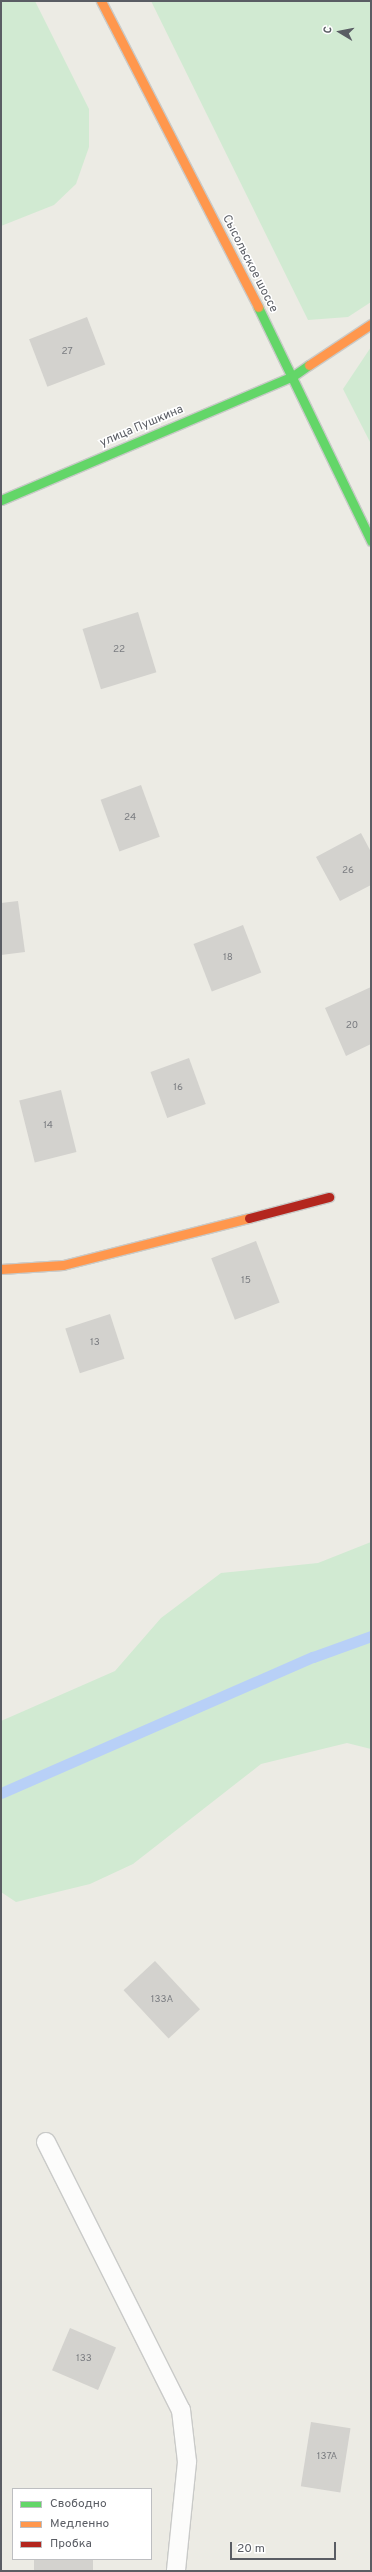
<!DOCTYPE html>
<html>
<head>
<meta charset="utf-8">
<style>
	body { margin:0 }
	#map { position:relative; width:372px; height:2572px; overflow:hidden; background:#ecebe4; font-family:Overpass,sans-serif }
	div>[style] { position:absolute }
	.green>* { inset:0; background:#d1ead2 }
	.stream>* { height:11px; margin:-5.5px; padding:0 5.5px; transform-origin:5.5px; border-radius:5.5px; background:#b8d0f7 }
	.building>* { inset:0; background:#d3d2ce; transform-origin:0 0 }
	.roads { filter:drop-shadow(1px 0 #c9cac8) drop-shadow(-1px 0 #c9cac8) drop-shadow(0 1px #c9cac8) drop-shadow(0 -1px #c9cac8) }
	.lane>* { height:18px; margin:-9px; padding:0 9px; transform-origin:9px; border-radius:9px; background:#fcfcfb }
	.fast>* { height:9px; margin:-4.5px; padding:0 4.5px; transform-origin:4.5px; border-radius:4.5px; background:#63d668 }
	.slow>* { height:9px; margin:-4.5px; padding:0 4.5px; transform-origin:4.5px; border-radius:4.5px; background:#ff974d }
	.jam>* { height:9px; margin:-4.5px; padding:0 4.5px; transform-origin:4.5px; border-radius:4.5px; background:#b3261e }
	span { translate:-50% -50%; white-space:nowrap; text-align:center; line-height:1.15; -webkit-text-stroke:3px #fff; paint-order:stroke }
	.number-label { font-size:10px; color:#7a7c80 }
	.number-label span { -webkit-text-stroke-width:0 }
	.street-label { font-size:12px; color:#5a5d64 }
	.frame { position:absolute; inset:0; border:2px solid #5a5d64; pointer-events:none }
	.legend { position:absolute; left:12px; top:2488px; width:140px; height:72px; box-sizing:border-box; background:#fff; border:1px solid #bdbec1; margin:0; padding:5px 7px; list-style:none; font-size:12px; color:#5a5d64 }
	.legend li { display:flex; align-items:center; gap:8px; height:20px }
	.legend b { width:20px; border:1px solid #bdbec1 }
	.north { position:absolute; left:320px; top:12px; width:40px; height:40px; -webkit-text-stroke:3px #fff; paint-order:stroke; rotate:280deg; font-size:11px; font-weight:700; line-height:16px; text-align:center; color:#5a5d64 }
	.north::after { content:''; display:block; margin:auto; width:14px; height:18px; background:#5a5d64; clip-path:polygon(50% 0,100% 100%,50% 72%,0 100%) }
	.scale { position:absolute; left:230px; top:2542px; width:106px; height:18px; box-sizing:border-box; border:2px solid #5a5d64; border-top:0; padding-left:5px; font-size:12px; line-height:14px; white-space:nowrap; color:#5a5d64; -webkit-text-stroke:3px #fff; paint-order:stroke }
</style>
</head>
<body>
<div id="map">
	<div class="green">
		<i style="clip-path:polygon(1px 1px,35px 1px,89px 109px,89px 147px,76px 184px,54px 205px,1px 226px)"></i>
		<i style="clip-path:polygon(151px 1px,371px 1px,371px 302px,348px 317px,308px 320px)"></i>
		<i style="clip-path:polygon(371px 347px,371px 444px,343px 389px)"></i>
		<i style="clip-path:polygon(371px 1542px,371px 1749px,347px 1743px,261px 1764px,133px 1864px,90px 1884px,16px 1902px,1px 1892px,1px 1721px,115px 1671px,161px 1618px,221px 1573px,318px 1563px)"></i>
	</div>
	<div class="stream">
		<i style="left:1px;top:1793px;width:340px;rotate:-23.6deg"></i>
		<i style="left:313px;top:1657px;width:62px;rotate:-19.9deg"></i>
	</div>
	<div class="building">
		<i style="left:87px;top:317px;width:51px;height:62px;rotate:69deg"></i>
		<i style="left:138px;top:612px;width:63px;height:58px;rotate:73deg"></i>
		<i style="left:141px;top:785px;width:55px;height:43px;rotate:70deg"></i>
		<i style="clip-path:polygon(361px 833px,371px 852px,371px 885px,340px 901px,316px 857px)"></i>
		<i style="clip-path:polygon(18px 901px,25px 952px,1px 955px,1px 903px)"></i>
		<i style="left:243px;top:925px;width:51px;height:53px;rotate:69deg"></i>
		<i style="clip-path:polygon(371px 987px,371px 1044px,346px 1056px,325px 1008px)"></i>
		<i style="left:189px;top:1058px;width:49px;height:41px;rotate:70deg"></i>
		<i style="left:61px;top:1090px;width:64px;height:43px;rotate:76deg"></i>
		<i style="left:256px;top:1241px;width:66px;height:48px;rotate:69deg"></i>
		<i style="left:110px;top:1314px;width:47px;height:47px;rotate:72deg"></i>
		<i style="left:155px;top:1961px;width:66px;height:43px;rotate:47deg"></i>
		<i style="left:70px;top:2328px;width:50px;height:46px;rotate:23deg"></i>
		<i style="left:311px;top:2422px;width:40px;height:65px;rotate:9deg"></i>
		<i style="left:34px;top:2559px;width:59px;height:13px"></i>
	</div>
	<div class="roads">
		<div class="lane">
			<i style="left:46px;top:2142px;width:300px;rotate:63.3deg"></i>
			<i style="left:181px;top:2410px;width:52px;rotate:83.4deg"></i>
			<i style="left:187px;top:2462px;width:110px;rotate:95.8deg"></i>
		</div>
		<div class="fast">
			<i style="left:258px;top:307px;width:260px;rotate:64.2deg"></i>
			<i style="left:1px;top:500px;width:317px;rotate:-23deg"></i>
			<i style="left:293px;top:376px;width:19px;rotate:-35deg"></i>
		</div>
		<div class="slow">
			<i style="left:101px;top:1px;width:344px;rotate:62.8deg"></i>
			<i style="left:309px;top:365px;width:74px;rotate:-33.5deg"></i>
			<i style="left:1px;top:1269px;width:62px;rotate:-3.7deg"></i>
			<i style="left:63px;top:1265px;width:192px;rotate:-14.2deg"></i>
		</div>
		<div class="jam">
			<i style="left:249px;top:1218px;width:83px;rotate:-14.7deg"></i>
		</div>
	</div>
	<div class="number-label">
		<span style="left:67px;top:352px">27</span>
		<span style="left:119px;top:650px">22</span>
		<span style="left:130px;top:818px">24</span>
		<span style="left:348px;top:871px">26</span>
		<span style="left:228px;top:958px">18</span>
		<span style="left:352px;top:1026px">20</span>
		<span style="left:178px;top:1088px">16</span>
		<span style="left:48px;top:1126px">14</span>
		<span style="left:246px;top:1281px">15</span>
		<span style="left:95px;top:1343px">13</span>
		<span style="left:162px;top:2000px">133А</span>
		<span style="left:84px;top:2359px">133</span>
		<span style="left:327px;top:2457px">137А</span>
	</div>
	<div class="street-label">
		<span style="left:249px;top:264px;rotate:63deg">Сысольское шоссе</span>
		<span style="left:142px;top:427px;rotate:-23deg">улица Пушкина</span>
	</div>
	<div class="frame"></div>
	<ul class="legend">
	<li><b style="height:5px;background:#63d668"></b>Свободно</li>
	<li><b style="height:5px;background:#ff974d"></b>Медленно</li>
	<li><b style="height:5px;background:#b3261e"></b>Пробка</li>
	</ul>
	<div class="north">С</div>
	<div class="scale">20 m</div>
</div>
</body>
</html>
